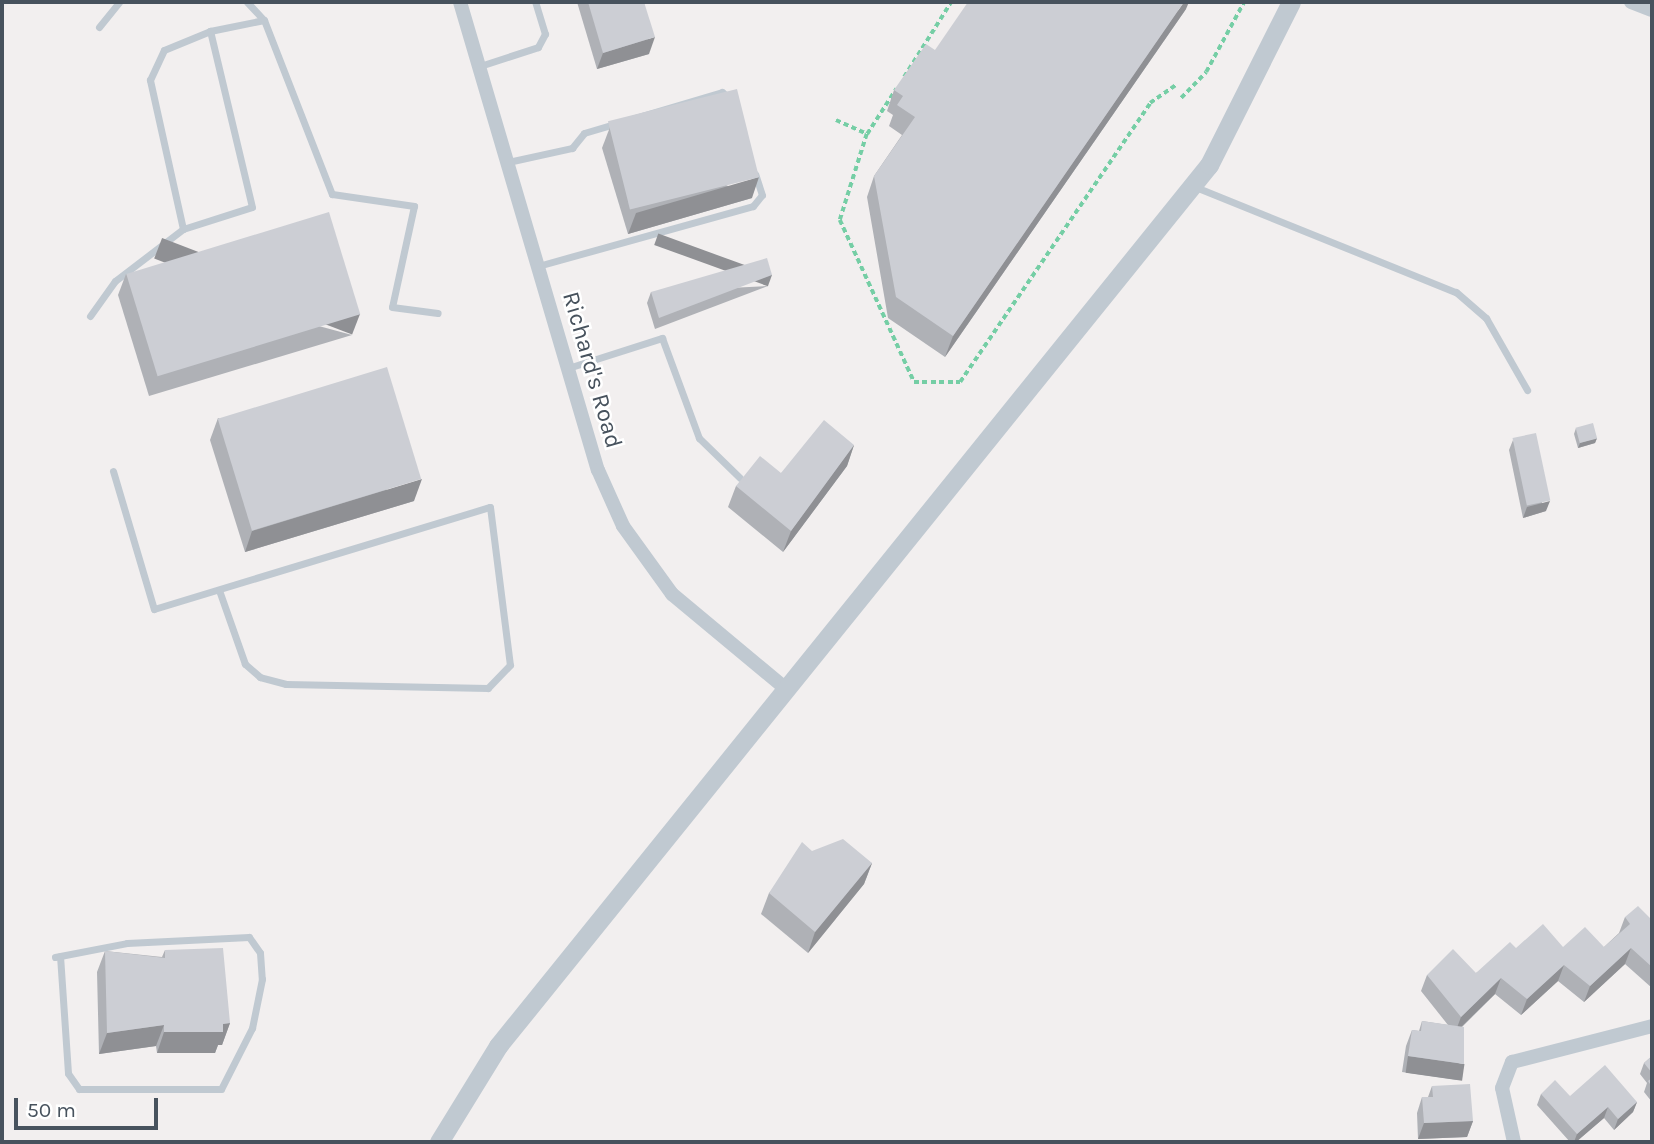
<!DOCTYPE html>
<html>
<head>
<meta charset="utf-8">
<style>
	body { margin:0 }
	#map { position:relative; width:1654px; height:1144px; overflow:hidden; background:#f2efef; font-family:Karla,sans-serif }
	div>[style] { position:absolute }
	.path>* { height:3.5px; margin-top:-1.75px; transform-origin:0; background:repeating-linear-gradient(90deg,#75cea5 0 5px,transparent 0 8.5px) }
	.service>* { height:7px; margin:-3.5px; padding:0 3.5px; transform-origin:3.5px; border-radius:3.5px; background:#c0c9d1 }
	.minor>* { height:14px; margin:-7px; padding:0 7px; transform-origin:7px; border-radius:7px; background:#c0c9d1 }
	.tertiary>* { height:19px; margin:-9.5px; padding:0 9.5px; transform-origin:9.5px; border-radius:9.5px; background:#c0c9d1 }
	.wall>* { inset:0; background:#afb1b6 }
	.shaded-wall>* { inset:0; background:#8f9094; transform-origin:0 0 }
	.building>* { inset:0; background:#ccced4; transform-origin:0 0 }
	span { translate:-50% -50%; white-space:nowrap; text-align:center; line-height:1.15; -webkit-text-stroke:5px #fff; paint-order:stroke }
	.street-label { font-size:24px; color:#47525d }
	.frame { position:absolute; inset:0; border:4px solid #47525d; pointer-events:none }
	.scale { position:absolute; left:14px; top:1098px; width:144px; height:32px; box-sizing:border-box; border:4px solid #47525d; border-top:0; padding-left:9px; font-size:21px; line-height:24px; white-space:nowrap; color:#47525d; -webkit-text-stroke:5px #fff; paint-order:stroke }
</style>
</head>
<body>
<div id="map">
	<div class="path">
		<i style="left:904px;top:77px;width:89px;rotate:-57.9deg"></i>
		<i style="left:1181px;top:98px;width:36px;rotate:-46deg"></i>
		<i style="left:1206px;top:72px;width:80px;rotate:-61.5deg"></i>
		<i style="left:836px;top:120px;width:34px;rotate:24deg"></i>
		<i style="left:867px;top:134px;width:54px;rotate:-57.2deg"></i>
		<i style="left:867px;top:134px;width:90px;rotate:107.4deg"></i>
		<i style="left:840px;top:220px;width:178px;rotate:65.4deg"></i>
		<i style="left:914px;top:382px;width:46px"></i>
		<i style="left:960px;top:382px;width:338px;rotate:-55.7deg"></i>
		<i style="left:1150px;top:103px;width:32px;rotate:-35deg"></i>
	</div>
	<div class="service">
		<i style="left:247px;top:2px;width:25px;rotate:47deg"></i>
		<i style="left:99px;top:27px;width:32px;rotate:-51deg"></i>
		<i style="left:480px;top:66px;width:61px;rotate:-18.1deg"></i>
		<i style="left:538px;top:47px;width:15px;rotate:-62deg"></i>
		<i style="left:545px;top:34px;width:34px;rotate:-107deg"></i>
		<i style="left:508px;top:162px;width:66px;rotate:-12.3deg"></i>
		<i style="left:572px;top:148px;width:19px;rotate:-51deg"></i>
		<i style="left:584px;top:133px;width:144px;rotate:-16.5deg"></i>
		<i style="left:722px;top:92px;width:8px;rotate:40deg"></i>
		<i style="left:1193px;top:186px;width:284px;rotate:22deg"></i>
		<i style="left:1456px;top:292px;width:40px;rotate:41deg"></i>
		<i style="left:1486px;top:318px;width:83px;rotate:60.3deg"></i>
		<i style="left:183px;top:229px;width:153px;rotate:-102.5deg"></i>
		<i style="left:150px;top:80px;width:33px;rotate:-65deg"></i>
		<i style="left:164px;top:50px;width:50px;rotate:-22.4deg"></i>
		<i style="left:538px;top:266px;width:223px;rotate:-15.6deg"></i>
		<i style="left:753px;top:206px;width:14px;rotate:-51deg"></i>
		<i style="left:762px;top:195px;width:22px;rotate:-108deg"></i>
		<i style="left:90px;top:316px;width:43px;rotate:-54.5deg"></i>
		<i style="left:115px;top:281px;width:86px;rotate:-37.4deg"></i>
		<i style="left:183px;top:229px;width:72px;rotate:-17.7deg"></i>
		<i style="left:252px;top:207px;width:181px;rotate:-103.4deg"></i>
		<i style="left:210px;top:31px;width:55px;rotate:-11.5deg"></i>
		<i style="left:264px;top:20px;width:187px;rotate:68.7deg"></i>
		<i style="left:332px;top:194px;width:83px;rotate:8.3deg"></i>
		<i style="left:414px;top:206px;width:103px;rotate:102.3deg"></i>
		<i style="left:392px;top:307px;width:46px;rotate:7.4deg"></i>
		<i style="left:568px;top:368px;width:99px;rotate:-17.7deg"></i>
		<i style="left:662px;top:338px;width:107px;rotate:69.7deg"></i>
		<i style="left:699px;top:438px;width:57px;rotate:44.3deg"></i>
		<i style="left:113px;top:471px;width:144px;rotate:73.5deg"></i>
		<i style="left:154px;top:609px;width:351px;rotate:-16.9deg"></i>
		<i style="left:490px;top:507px;width:159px;rotate:82.8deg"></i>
		<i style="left:510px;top:665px;width:32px;rotate:134deg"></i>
		<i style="left:488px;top:688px;width:202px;rotate:-178.9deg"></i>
		<i style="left:286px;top:684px;width:27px;rotate:-165deg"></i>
		<i style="left:260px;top:677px;width:20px;rotate:-139deg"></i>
		<i style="left:245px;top:664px;width:78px;rotate:-109.4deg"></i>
		<i style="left:55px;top:957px;width:73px;rotate:-11deg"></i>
		<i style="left:127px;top:943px;width:122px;rotate:-2.8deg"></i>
		<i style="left:249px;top:937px;width:19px;rotate:55deg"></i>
		<i style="left:260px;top:953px;width:26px;rotate:86deg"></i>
		<i style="left:262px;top:979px;width:50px;rotate:101.5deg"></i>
		<i style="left:252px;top:1028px;width:68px;rotate:116.9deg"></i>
		<i style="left:221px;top:1089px;width:142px;rotate:180deg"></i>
		<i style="left:79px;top:1089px;width:19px;rotate:-125deg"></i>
		<i style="left:68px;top:1073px;width:117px;rotate:-93.9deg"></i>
	</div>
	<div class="minor">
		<i style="left:460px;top:2px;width:488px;rotate:73.6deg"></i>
		<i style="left:598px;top:470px;width:61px;rotate:65.9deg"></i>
		<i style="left:623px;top:526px;width:84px;rotate:54.2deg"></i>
		<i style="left:672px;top:594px;width:148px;rotate:39.8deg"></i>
		<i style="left:1631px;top:2px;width:22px;rotate:21deg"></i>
		<i style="left:1514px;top:1142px;width:55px;rotate:-102.5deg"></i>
		<i style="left:1502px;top:1088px;width:28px;rotate:-69deg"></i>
		<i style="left:1512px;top:1062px;width:145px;rotate:-14.4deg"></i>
	</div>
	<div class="tertiary">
		<i style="left:439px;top:1142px;width:113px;rotate:-58.4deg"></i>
		<i style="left:498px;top:1046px;width:1132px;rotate:-51.1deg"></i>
		<i style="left:1209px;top:165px;width:182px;rotate:-63.3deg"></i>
	</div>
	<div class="wall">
		<i style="clip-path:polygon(577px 2px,644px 2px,649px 54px,597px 69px)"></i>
		<i style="clip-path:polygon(1186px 9px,945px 357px,888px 318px,867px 197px,874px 176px,902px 135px,889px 126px,893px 115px,887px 111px,894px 90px,935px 50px)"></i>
		<i style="clip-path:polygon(610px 127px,752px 198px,628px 234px,602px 148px)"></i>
		<i style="clip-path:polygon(126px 274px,352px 335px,149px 396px,118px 295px)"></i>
		<i style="clip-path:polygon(768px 286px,655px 329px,647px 303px,651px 292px)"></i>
		<i style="clip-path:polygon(218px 418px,414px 501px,245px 552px,210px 440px)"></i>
		<i style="clip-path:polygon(1576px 428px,1597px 438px,1595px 443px,1578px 448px,1574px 434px)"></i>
		<i style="clip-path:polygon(1513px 440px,1546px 511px,1523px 518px,1509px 450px)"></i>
		<i style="clip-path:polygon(854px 445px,847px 466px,783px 552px,728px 507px,736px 486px,781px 473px)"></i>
		<i style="clip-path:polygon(812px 851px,872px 863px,864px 884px,808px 953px,761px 914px,769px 893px)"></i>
		<i style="clip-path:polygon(1625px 917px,1652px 920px,1652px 988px,1625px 964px,1584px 1002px,1558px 981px,1521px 1015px,1495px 994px,1462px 1027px,1458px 1080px,1402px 1072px,1406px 1046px,1412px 1030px,1419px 1031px,1422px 1021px,1448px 1025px,1421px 991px,1427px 975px,1476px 973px,1516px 948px,1563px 947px,1604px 947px,1619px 933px)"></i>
		<i style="clip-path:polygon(165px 950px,230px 1023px,222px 1045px,218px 1045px,215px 1053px,157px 1053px,156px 1046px,99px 1054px,97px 972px,105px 951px,162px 957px)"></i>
		<i style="clip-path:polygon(1652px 1056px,1652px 1102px,1644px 1092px,1647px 1083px,1640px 1074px,1644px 1063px)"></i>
		<i style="clip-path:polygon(1432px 1086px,1473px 1121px,1467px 1137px,1418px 1139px,1417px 1113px,1422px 1097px,1428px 1097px)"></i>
		<i style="clip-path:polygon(1541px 1094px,1570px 1096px,1637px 1102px,1633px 1112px,1614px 1130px,1604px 1118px,1576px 1142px,1570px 1142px,1537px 1105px)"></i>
	</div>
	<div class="shaded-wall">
		<i style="clip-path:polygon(1184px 2px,1189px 2px,1186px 9px,945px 357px,953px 336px)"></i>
		<i style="clip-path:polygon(655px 37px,649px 54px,597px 69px,603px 53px)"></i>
		<i style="clip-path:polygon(759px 177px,752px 198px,628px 234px,636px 213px)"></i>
		<i style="left:772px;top:275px;width:12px;height:121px;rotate:110deg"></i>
		<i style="left:360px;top:314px;width:22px;height:212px;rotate:111deg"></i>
		<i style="clip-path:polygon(1597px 438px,1595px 443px,1578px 448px,1580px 443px)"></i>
		<i style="clip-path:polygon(854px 445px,847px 466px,783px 552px,791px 531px)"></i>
		<i style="clip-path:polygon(422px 479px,414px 501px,245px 552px,252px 531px)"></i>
		<i style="clip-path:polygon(1550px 501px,1546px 511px,1523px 518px,1527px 507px)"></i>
		<i style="clip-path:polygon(872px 863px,864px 884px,808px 953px,815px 932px)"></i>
		<i style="clip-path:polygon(1631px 948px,1625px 964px,1584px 1002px,1590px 986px)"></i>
		<i style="clip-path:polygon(1564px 965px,1558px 981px,1521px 1015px,1527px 999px)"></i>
		<i style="clip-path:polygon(1501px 978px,1495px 994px,1455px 1033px,1461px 1017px)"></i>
		<i style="clip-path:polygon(230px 1023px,222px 1045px,218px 1045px,215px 1053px,157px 1053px,164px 1032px)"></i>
		<i style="clip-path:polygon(164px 1025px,156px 1046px,99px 1054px,107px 1033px)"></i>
		<i style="left:1408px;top:1056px;width:57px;height:17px;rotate:8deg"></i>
		<i style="clip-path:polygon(1637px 1102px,1633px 1112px,1614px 1130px,1618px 1119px)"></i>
		<i style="clip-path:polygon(1608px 1107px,1604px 1118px,1576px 1142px,1574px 1142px,1577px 1134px)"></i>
		<i style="clip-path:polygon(1473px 1121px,1467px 1137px,1418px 1139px,1424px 1123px)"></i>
	</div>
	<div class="building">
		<i style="clip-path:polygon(588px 2px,644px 2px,655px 37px,603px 53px)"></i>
		<i style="clip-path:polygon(968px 2px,1184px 2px,953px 336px,896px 297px,874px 176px,915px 117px,897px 105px,903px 96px,894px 90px,926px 44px,935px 50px)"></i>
		<i style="left:737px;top:89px;width:91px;height:133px;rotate:76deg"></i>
		<i style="left:329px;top:212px;width:107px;height:212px;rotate:73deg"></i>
		<i style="clip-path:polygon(767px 258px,772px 275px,659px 318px,651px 292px)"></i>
		<i style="left:387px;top:367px;width:117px;height:177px;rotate:73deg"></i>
		<i style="clip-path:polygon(824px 420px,854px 445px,791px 531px,736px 486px,760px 456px,781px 473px)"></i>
		<i style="left:1593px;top:423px;width:16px;height:18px;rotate:75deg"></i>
		<i style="left:1536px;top:433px;width:69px;height:24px;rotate:78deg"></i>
		<i style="clip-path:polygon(843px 839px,872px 863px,815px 932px,769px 893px,802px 842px,812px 851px)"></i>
		<i style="clip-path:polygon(1638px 906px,1652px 920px,1652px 967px,1631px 948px,1590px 986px,1564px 965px,1527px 999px,1501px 978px,1461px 1017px,1427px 975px,1453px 949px,1476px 973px,1510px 942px,1516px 948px,1543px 924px,1563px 947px,1585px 927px,1604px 947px,1630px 924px,1625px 917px)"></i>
		<i style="clip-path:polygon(223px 948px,230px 1023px,223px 1024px,223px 1032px,164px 1032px,164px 1025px,107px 1033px,105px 951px,165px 958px,165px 950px)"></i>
		<i style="clip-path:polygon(1422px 1021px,1464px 1027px,1464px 1064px,1408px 1056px,1412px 1030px,1421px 1031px)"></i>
		<i style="clip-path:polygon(1652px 1056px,1652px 1073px,1644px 1063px)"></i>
		<i style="clip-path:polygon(1605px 1065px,1637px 1102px,1618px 1119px,1608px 1107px,1577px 1134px,1541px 1094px,1555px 1080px,1570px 1096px)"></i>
		<i style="clip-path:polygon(1652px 1078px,1652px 1087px,1648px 1081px)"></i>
		<i style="clip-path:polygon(1470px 1084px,1473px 1121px,1424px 1123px,1422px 1097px,1433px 1097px,1432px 1086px)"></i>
	</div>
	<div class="street-label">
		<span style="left:592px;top:370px;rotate:74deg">Richard's Road</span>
	</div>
	<div class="frame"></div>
	<div class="scale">50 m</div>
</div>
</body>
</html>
